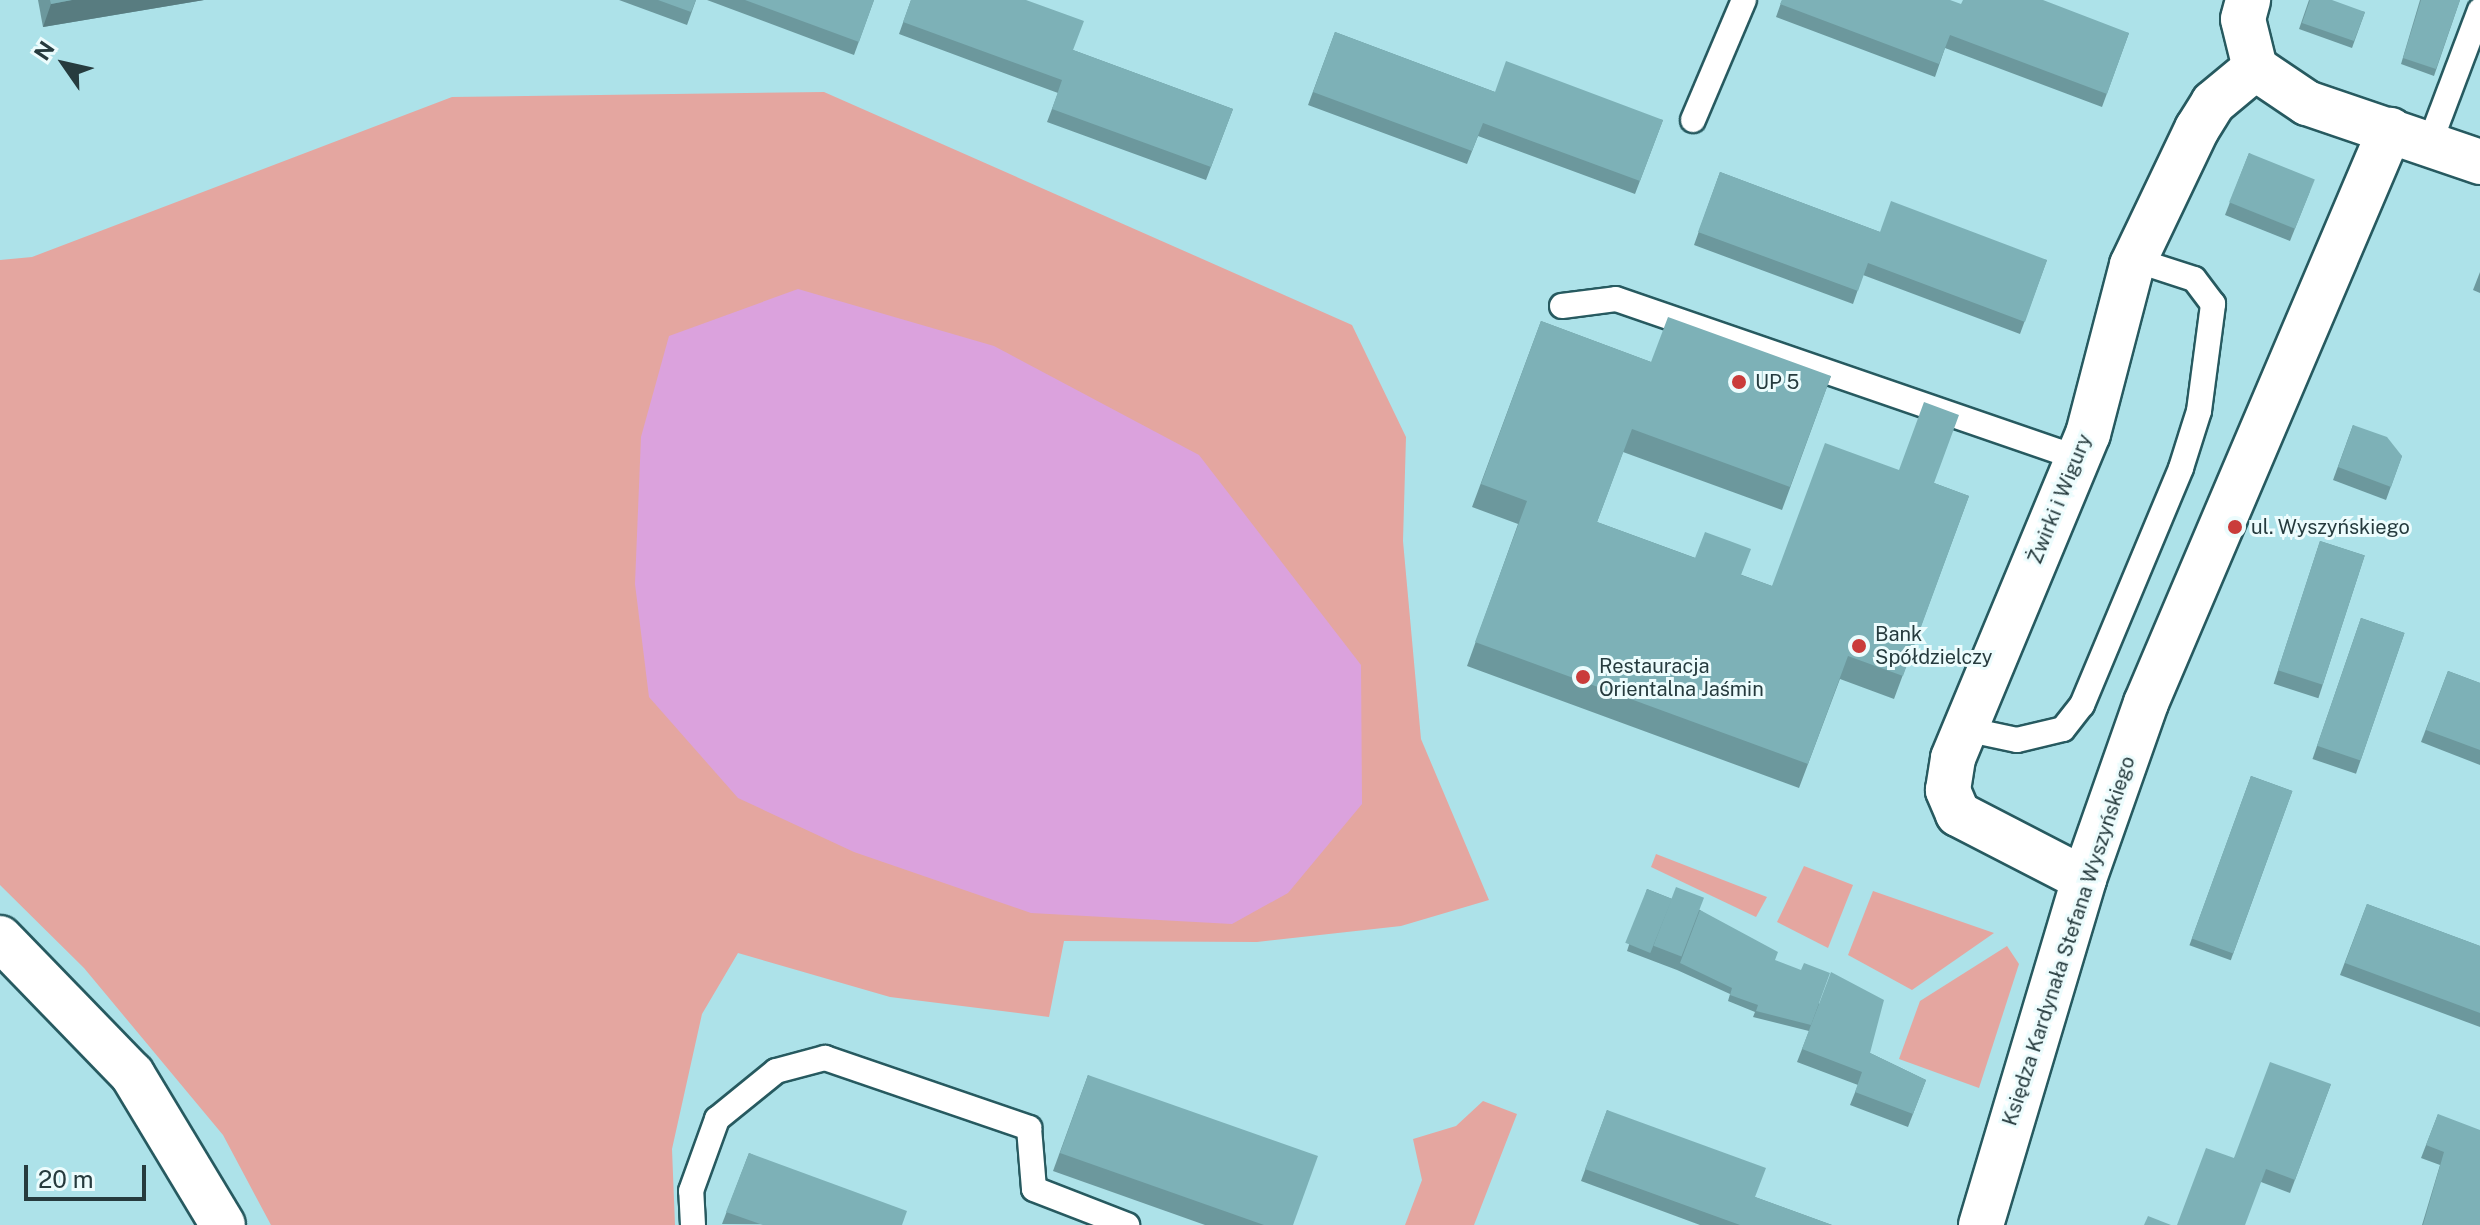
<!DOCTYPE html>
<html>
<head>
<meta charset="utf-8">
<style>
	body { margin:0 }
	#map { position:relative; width:2480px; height:1225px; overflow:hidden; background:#ade2e9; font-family:"Public Sans",sans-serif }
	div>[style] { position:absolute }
	.green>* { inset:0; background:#e4a6a0 }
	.water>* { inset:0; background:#dba2dd }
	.roads { filter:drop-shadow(2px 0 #275a60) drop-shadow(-2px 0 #275a60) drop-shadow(0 2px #275a60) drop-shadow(0 -2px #275a60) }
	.service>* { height:24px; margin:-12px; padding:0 12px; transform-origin:12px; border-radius:12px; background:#fff }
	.minor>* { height:44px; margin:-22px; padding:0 22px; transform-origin:22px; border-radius:22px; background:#fff }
	.wall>* { inset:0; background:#6c989d; transform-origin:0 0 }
	.shaded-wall>* { inset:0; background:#587c80 }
	.building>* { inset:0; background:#7db1b7; transform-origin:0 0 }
	.dots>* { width:22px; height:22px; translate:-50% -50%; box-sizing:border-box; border:4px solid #ecfcfd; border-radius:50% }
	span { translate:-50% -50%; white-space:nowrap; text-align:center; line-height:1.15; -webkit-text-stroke:6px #ecfcfd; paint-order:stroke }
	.poi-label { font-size:20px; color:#263b3e }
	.left { translate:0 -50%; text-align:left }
	.street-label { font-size:20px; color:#263b3e }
	.north { position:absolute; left:24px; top:24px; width:80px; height:80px; -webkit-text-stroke:6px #ecfcfd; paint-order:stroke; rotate:304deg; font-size:22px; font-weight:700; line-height:32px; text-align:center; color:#263b3e }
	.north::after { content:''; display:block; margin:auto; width:28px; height:36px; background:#263b3e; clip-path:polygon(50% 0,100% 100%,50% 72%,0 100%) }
	.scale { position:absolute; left:24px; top:1165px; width:122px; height:36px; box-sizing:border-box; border:4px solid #263b3e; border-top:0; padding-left:10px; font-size:24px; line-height:28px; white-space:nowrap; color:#263b3e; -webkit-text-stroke:6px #ecfcfd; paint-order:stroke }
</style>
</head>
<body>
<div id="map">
	<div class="green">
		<i style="clip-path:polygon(824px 92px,1352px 325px,1406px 437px,1403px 541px,1421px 739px,1489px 900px,1401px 926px,1257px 942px,1064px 941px,1049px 1017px,890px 997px,738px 953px,702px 1014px,672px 1149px,675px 1225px,271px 1225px,223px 1135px,84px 968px,0 885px,0 260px,32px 257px,452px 97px)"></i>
		<i style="clip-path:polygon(1656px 854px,1767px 897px,1756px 917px,1651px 867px)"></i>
		<i style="clip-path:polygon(1804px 866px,1853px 885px,1828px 948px,1777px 922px)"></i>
		<i style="clip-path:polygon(1873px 891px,1994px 933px,1912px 990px,1848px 955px)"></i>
		<i style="clip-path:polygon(2007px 946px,2019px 964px,1979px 1088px,1899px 1059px,1920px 1001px)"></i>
		<i style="clip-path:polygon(1483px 1101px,1517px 1114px,1474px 1225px,1405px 1225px,1422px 1180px,1413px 1139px,1456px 1126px)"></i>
	</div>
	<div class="water">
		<i style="clip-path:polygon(798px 289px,994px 346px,1199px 455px,1361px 665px,1362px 804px,1288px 893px,1232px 924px,1031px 913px,854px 852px,738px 798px,649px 697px,635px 584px,641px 437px,669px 336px)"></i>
	</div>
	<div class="roads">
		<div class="service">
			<i style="left:1693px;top:120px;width:130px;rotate:-67deg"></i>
			<i style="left:2429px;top:145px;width:144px;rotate:-69.3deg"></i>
			<i style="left:1562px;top:306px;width:54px;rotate:-7.4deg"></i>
			<i style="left:1616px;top:299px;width:488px;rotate:19deg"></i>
			<i style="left:1965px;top:729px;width:53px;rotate:11.9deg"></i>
			<i style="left:2017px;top:740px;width:47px;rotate:-13.4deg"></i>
			<i style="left:2063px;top:729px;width:31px;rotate:-52deg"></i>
			<i style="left:2082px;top:705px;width:257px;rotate:-67.3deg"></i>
			<i style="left:2181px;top:468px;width:60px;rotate:-72.5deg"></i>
			<i style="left:2199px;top:411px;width:108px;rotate:-82.5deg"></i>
			<i style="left:2213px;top:304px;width:31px;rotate:-127deg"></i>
			<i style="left:2194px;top:279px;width:62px;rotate:-162.1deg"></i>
			<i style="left:693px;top:1225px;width:34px;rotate:-93deg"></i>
			<i style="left:691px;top:1191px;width:77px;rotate:-70.1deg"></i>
			<i style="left:717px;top:1119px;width:76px;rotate:-39.1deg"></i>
			<i style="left:776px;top:1071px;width:51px;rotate:-14.9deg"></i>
			<i style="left:825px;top:1058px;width:216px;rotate:18.9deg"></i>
			<i style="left:1029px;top:1128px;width:61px;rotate:85.3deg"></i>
			<i style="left:1034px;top:1189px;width:100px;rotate:21.2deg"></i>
		</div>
		<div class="minor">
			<i style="left:2255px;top:68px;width:63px;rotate:33.9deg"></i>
			<i style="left:2307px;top:103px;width:183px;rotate:18.8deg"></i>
			<i style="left:2084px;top:879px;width:142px;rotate:-152.7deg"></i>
			<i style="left:1958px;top:814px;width:26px;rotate:-113deg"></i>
			<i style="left:1948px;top:790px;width:32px;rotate:-81deg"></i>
			<i style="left:1953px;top:758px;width:351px;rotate:-67.4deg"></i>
			<i style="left:2088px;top:434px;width:175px;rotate:-75.4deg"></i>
			<i style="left:2132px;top:265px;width:151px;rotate:-64.5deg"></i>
			<i style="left:2197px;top:129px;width:31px;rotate:-58deg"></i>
			<i style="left:2213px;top:103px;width:55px;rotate:-39.8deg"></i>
			<i style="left:2255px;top:68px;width:50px;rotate:-103.8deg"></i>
			<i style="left:2243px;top:19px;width:20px;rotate:-75deg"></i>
			<i style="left:0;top:938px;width:190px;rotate:45.9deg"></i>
			<i style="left:132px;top:1074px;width:176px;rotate:58.9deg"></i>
			<i style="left:1981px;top:1225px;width:361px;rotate:-73.4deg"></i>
			<i style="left:2084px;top:879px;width:187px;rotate:-70.6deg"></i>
			<i style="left:2146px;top:703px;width:623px;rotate:-66.93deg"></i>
		</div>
	</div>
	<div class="wall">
		<i style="clip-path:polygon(38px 0,204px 0,43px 27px)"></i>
		<i style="clip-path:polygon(619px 0,696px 0,687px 25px)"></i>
		<i style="clip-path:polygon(707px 0,874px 0,854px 55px)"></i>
		<i style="clip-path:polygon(911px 0,1073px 50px,1233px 109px,1206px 180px,1047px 122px,1058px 93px,899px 34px)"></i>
		<i style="clip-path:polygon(1782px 0,1961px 4px,2129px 33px,2102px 107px,1945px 48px,1935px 77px,1776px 17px)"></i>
		<i style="clip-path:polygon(2309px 0,2365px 12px,2352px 48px,2299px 29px)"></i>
		<i style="clip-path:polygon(2420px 0,2460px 0,2434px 76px,2401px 64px)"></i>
		<i style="clip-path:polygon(1335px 32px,1495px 92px,1663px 120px,1635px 194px,1478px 136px,1467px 164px,1308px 105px)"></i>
		<i style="clip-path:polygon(2249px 153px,2310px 191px,2290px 241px,2225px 215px)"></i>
		<i style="clip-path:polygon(1720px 172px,1880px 232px,2047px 260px,2020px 334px,1863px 275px,1853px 304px,1694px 245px)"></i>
		<i style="clip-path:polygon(2480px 272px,2480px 293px,2473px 290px)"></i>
		<i style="clip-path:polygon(1541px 321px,1651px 362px,1831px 376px,1782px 510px,1623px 452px,1597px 522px,1772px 586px,1934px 483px,1969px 496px,1894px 699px,1840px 679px,1799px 788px,1467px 666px,1518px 524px,1472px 507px)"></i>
		<i style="clip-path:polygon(2353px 425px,2402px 456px,2386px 500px,2333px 480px)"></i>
		<i style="left:2320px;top:541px;width:47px;height:150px;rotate:18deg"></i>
		<i style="left:2361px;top:618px;width:46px;height:149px;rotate:19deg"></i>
		<i style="clip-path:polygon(2448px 671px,2480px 683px,2480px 765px,2421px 742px)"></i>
		<i style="left:2251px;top:776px;width:44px;height:180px;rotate:20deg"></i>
		<i style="clip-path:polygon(1647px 889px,1700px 910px,1775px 961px,1870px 1053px,1926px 1080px,1908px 1127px,1850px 1105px,1858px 1085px,1797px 1062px,1809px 1031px,1753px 1017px,1755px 1012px,1728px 1001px,1730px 994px,1677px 970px,1627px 951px)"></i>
		<i style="clip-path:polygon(2367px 904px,2480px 946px,2480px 1027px,2340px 975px)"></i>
		<i style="clip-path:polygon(1088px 1075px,1293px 1225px,1205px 1225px,1053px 1171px)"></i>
		<i style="clip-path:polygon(2331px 1084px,2290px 1193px,2261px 1182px,2234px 1158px)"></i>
		<i style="clip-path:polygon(1607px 1110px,1755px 1197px,1832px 1225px,1700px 1225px,1581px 1181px)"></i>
		<i style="clip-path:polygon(2438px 1114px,2480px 1225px,2422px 1225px,2440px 1165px,2421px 1158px)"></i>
		<i style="clip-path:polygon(749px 1153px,902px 1225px,722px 1224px)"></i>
	</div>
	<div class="shaded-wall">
		<i style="clip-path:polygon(72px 0,204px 0,43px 27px,51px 4px)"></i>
	</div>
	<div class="building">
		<i style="clip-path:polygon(50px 0,72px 0,51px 4px)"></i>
		<i style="clip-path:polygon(658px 0,696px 0,691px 12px)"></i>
		<i style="clip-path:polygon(745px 0,874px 0,859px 42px)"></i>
		<i style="clip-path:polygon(911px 0,1026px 0,1084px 21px,1073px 50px,1233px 109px,1211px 167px,1052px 109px,1062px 80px,903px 22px)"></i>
		<i style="clip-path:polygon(1782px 0,1950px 0,1961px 4px,1963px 0,2043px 0,2129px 33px,2107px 94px,1950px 35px,1939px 64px,1780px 4px)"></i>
		<i style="clip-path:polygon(2310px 0,2332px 0,2365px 12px,2354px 41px,2302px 23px)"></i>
		<i style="clip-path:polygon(2421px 0,2460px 0,2436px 69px,2403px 58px)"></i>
		<i style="clip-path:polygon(1335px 32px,1495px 92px,1506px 61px,1663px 120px,1640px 181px,1483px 123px,1472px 151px,1313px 92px)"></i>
		<i style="left:2249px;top:153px;width:71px;height:53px;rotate:22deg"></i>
		<i style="clip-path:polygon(1720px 172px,1880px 232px,1891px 201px,2047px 260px,2025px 322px,1868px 263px,1858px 291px,1698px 232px)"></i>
		<i style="clip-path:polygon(1668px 317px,1831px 376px,1790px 487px,1632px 429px,1597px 522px,1695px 558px,1705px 532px,1751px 549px,1741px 575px,1772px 586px,1825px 443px,1899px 470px,1924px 402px,1959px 415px,1934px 483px,1969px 496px,1903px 676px,1848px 656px,1808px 764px,1475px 642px,1527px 501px,1481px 484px,1541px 321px,1651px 362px)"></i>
		<i style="clip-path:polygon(2353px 425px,2387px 437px,2402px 456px,2391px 487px,2338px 467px)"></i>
		<i style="left:2320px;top:541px;width:47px;height:136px;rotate:18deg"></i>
		<i style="left:2361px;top:618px;width:46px;height:135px;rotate:19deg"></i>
		<i style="clip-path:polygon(2448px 671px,2480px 683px,2480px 750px,2426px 730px)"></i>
		<i style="left:2251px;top:776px;width:44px;height:173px;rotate:20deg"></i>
		<i style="left:1676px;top:887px;width:30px;height:63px;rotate:21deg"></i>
		<i style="left:1647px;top:889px;width:27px;height:58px;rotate:22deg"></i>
		<i style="clip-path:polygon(2367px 904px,2480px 946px,2480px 1013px,2345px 963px)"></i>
		<i style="clip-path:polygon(1700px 910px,1778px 952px,1775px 960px,1801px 970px,1804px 963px,1830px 973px,1811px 1025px,1756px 1011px,1758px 1005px,1730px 995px,1732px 988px,1680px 963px)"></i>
		<i style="clip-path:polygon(1831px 972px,1884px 1000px,1870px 1053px,1926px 1080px,1913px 1114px,1855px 1092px,1862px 1072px,1802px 1049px)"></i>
		<i style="clip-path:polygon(2270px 1062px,2331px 1084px,2295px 1180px,2266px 1169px,2245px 1225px,2177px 1225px,2206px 1148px,2234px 1158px)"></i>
		<i style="clip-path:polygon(1088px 1075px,1318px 1156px,1293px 1225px,1264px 1225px,1060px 1153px)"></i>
		<i style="clip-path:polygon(1607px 1110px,1766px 1168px,1755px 1197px,1832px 1225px,1740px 1225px,1585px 1169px)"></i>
		<i style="clip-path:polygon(2438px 1114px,2480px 1130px,2480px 1225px,2423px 1225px,2444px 1152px,2426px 1145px)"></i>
		<i style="clip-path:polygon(749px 1153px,907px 1211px,902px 1225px,763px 1225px,726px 1212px)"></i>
		<i style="clip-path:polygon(2148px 1216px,2171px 1225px,2144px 1225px)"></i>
	</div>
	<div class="dots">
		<i style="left:1739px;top:382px;background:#ca3c3b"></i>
		<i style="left:2235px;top:527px;background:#ca3c3b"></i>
		<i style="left:1859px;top:646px;background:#ca3c3b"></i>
		<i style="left:1583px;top:677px;background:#ca3c3b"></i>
	</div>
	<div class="poi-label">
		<span class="left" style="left:1755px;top:382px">UP 5</span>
		<span class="left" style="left:2251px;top:527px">ul. Wyszyńskiego</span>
		<span class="left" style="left:1875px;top:646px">Bank<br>Spółdzielczy</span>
		<span class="left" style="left:1599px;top:678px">Restauracja<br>Orientalna Jaśmin</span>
	</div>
	<div class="street-label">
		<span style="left:2060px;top:499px;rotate:-68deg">Żwirki i Wigury</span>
		<span style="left:2069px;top:941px;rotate:-72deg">Księdza Kardynała Stefana Wyszyńskiego</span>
	</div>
	<div class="north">N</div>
	<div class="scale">20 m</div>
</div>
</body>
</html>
